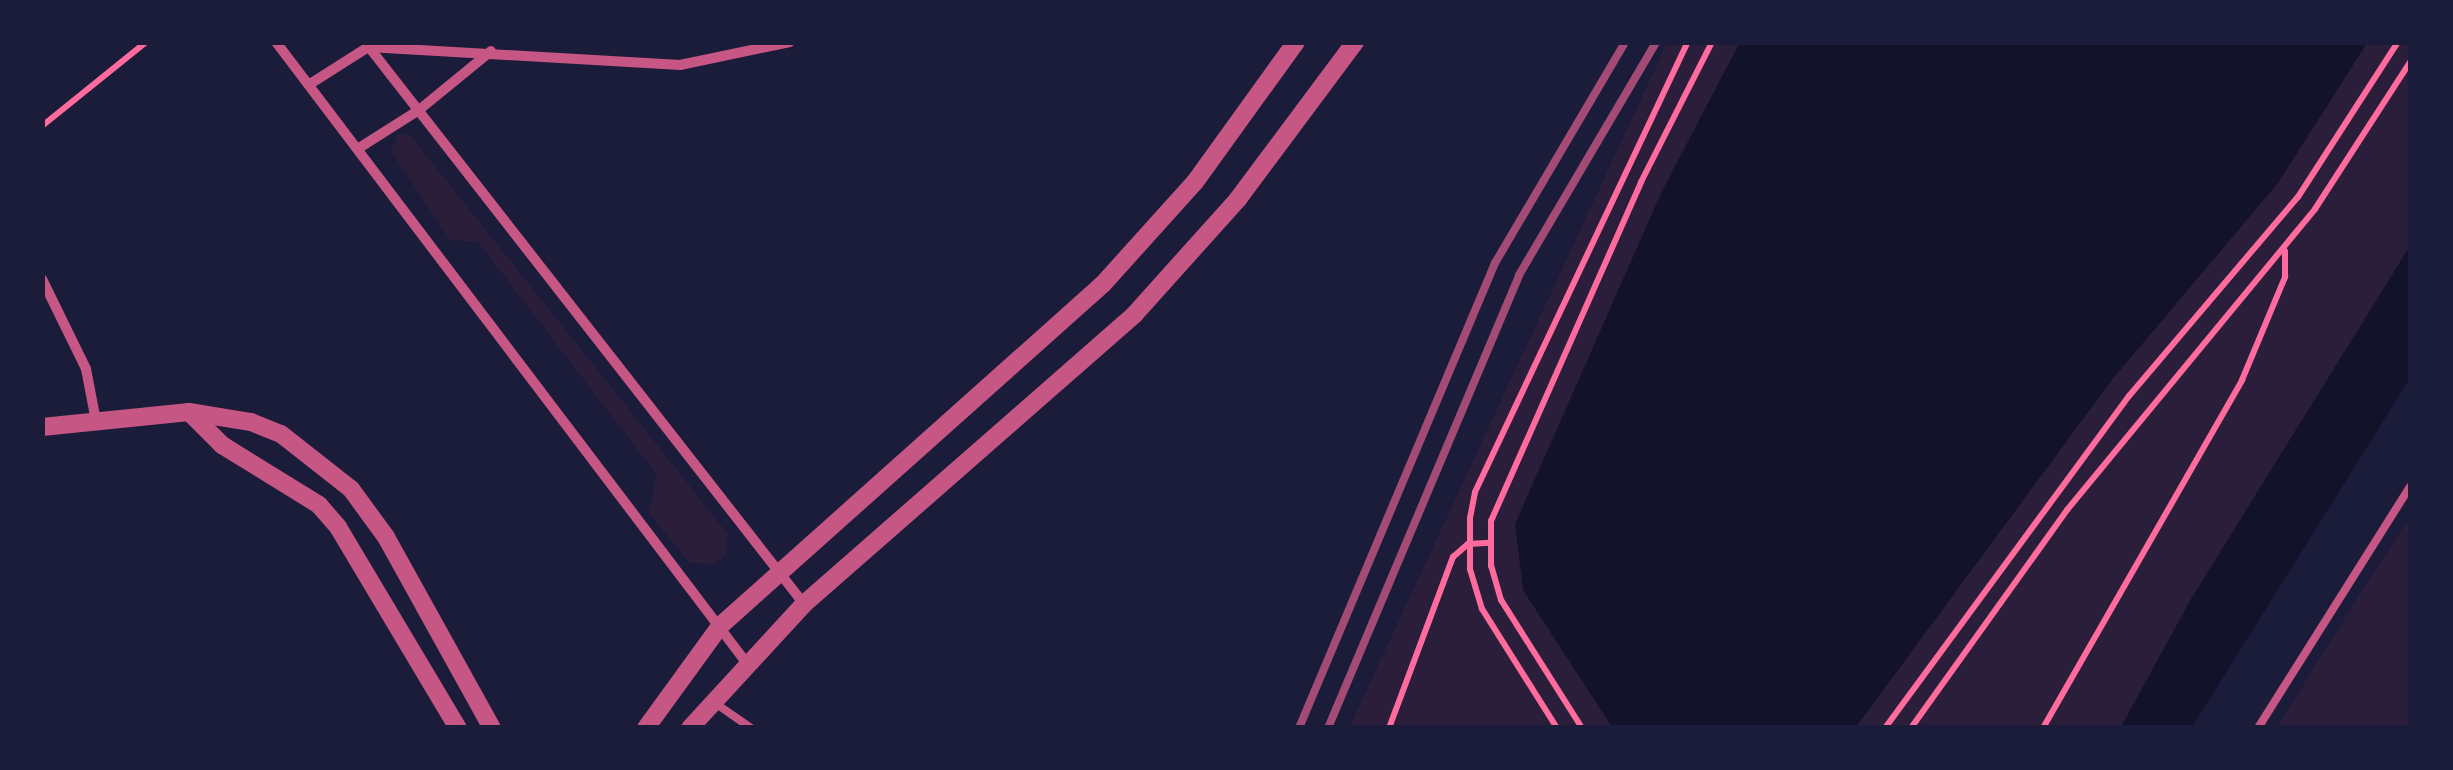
<!DOCTYPE html>
<html>
<head>
<meta charset="utf-8">
<style>
	body { margin:0 }
	#map { position:relative; width:2453px; height:770px; overflow:hidden; background:#1b1b3a; font-family:Lato,sans-serif }
	div>[style] { position:absolute }
	.green>* { inset:0; background:#2a1e3b }
	.water>* { inset:0; background:#12122b }
	.path>* { height:6px; margin:-3px; padding:0 3px; transform-origin:3px; border-radius:3px; background:#ff6b9d }
	.service>* { height:8px; margin:-4px; padding:0 4px; transform-origin:4px; border-radius:4px; background:#c65784 }
	.minor>* { height:10px; margin:-5px; padding:0 5px; transform-origin:5px; border-radius:5px; background:#c65784 }
	.tertiary>* { height:18px; margin:-9px; padding:0 9px; transform-origin:9px; border-radius:9px; background:#c65784 }
	.rail>* { height:8px; margin:-4px; padding:0 4px; transform-origin:4px; border-radius:4px; background:#a44b75 }
	span { translate:-50% -50%; white-space:nowrap; text-align:center; line-height:1.15; -webkit-text-stroke:9px #1b1b3a; paint-order:stroke }
	.frame { position:absolute; inset:0; border:45px solid #1b1b3a; pointer-events:none }
</style>
</head>
<body>
<div id="map">
	<div class="green">
		<i style="clip-path:polygon(1667px 43px,2410px 43px,2410px 246px,2121px 727px,1349px 728px)"></i>
		<i style="clip-path:polygon(398px 133px,412px 137px,728px 534px,726px 555px,715px 564px,690px 563px,649px 513px,657px 475px,478px 242px,450px 240px,391px 151px)"></i>
		<i style="clip-path:polygon(2410px 517px,2410px 727px,2277px 727px,2372px 575px)"></i>
	</div>
	<div class="water">
		<i style="clip-path:polygon(1740px 42px,2367px 43px,2278px 183px,2111px 381px,1856px 727px,1612px 727px,1523px 590px,1515px 524px,1662px 191px)"></i>
		<i style="clip-path:polygon(2410px 246px,2410px 378px,2192px 727px,2121px 727px,2191px 599px)"></i>
	</div>
	<div class="path">
		<i style="left:42px;top:126px;width:134px;rotate:-38.9deg"></i>
		<i style="left:1389px;top:728px;width:183px;rotate:-69.5deg"></i>
		<i style="left:1453px;top:557px;width:20px;rotate:-41deg"></i>
		<i style="left:1468px;top:544px;width:22px;rotate:-3deg"></i>
		<i style="left:1557px;top:728px;width:141px;rotate:-122.2deg"></i>
		<i style="left:1482px;top:609px;width:42px;rotate:-106.7deg"></i>
		<i style="left:1470px;top:569px;width:51px;rotate:-90deg"></i>
		<i style="left:1470px;top:518px;width:26px;rotate:-79deg"></i>
		<i style="left:1475px;top:492px;width:498px;rotate:-64.7deg"></i>
		<i style="left:1582px;top:728px;width:151px;rotate:-122.3deg"></i>
		<i style="left:1501px;top:600px;width:35px;rotate:-106deg"></i>
		<i style="left:1491px;top:566px;width:45px;rotate:-90deg"></i>
		<i style="left:1491px;top:521px;width:371px;rotate:-66.1deg"></i>
		<i style="left:1641px;top:182px;width:157px;rotate:-63.1deg"></i>
		<i style="left:1885px;top:728px;width:412px;rotate:-53.7deg"></i>
		<i style="left:2129px;top:396px;width:261px;rotate:-49.7deg"></i>
		<i style="left:2298px;top:197px;width:184px;rotate:-57.2deg"></i>
		<i style="left:1911px;top:728px;width:268px;rotate:-54.4deg"></i>
		<i style="left:2067px;top:510px;width:390px;rotate:-50.5deg"></i>
		<i style="left:2315px;top:209px;width:175px;rotate:-57.1deg"></i>
		<i style="left:2043px;top:728px;width:401px;rotate:-60.2deg"></i>
		<i style="left:2242px;top:380px;width:112px;rotate:-67.3deg"></i>
		<i style="left:2285px;top:277px;width:26px;rotate:-90deg"></i>
	</div>
	<div class="service">
		<i style="left:715px;top:703px;width:44px;rotate:34.8deg"></i>
		<i style="left:2258px;top:728px;width:285px;rotate:-57.8deg"></i>
	</div>
	<div class="minor">
		<i style="left:276px;top:42px;width:777px;rotate:52.85deg"></i>
		<i style="left:365px;top:42px;width:713px;rotate:52.01deg"></i>
		<i style="left:310px;top:84px;width:69px;rotate:-32.5deg"></i>
		<i style="left:368px;top:47px;width:313px;rotate:3.3deg"></i>
		<i style="left:680px;top:65px;width:112px;rotate:-11.8deg"></i>
		<i style="left:359px;top:148px;width:71px;rotate:-32.3deg"></i>
		<i style="left:419px;top:110px;width:93px;rotate:-39.3deg"></i>
		<i style="left:42px;top:279px;width:100px;rotate:63.9deg"></i>
		<i style="left:86px;top:369px;width:53px;rotate:79.1deg"></i>
	</div>
	<div class="tertiary">
		<i style="left:189px;top:412px;width:47px;rotate:45deg"></i>
		<i style="left:222px;top:445px;width:114px;rotate:31.7deg"></i>
		<i style="left:319px;top:505px;width:29px;rotate:49deg"></i>
		<i style="left:338px;top:527px;width:234px;rotate:59.2deg"></i>
		<i style="left:42px;top:427px;width:148px;rotate:-5.8deg"></i>
		<i style="left:189px;top:412px;width:63px;rotate:9.2deg"></i>
		<i style="left:251px;top:422px;width:32px;rotate:22deg"></i>
		<i style="left:281px;top:434px;width:89px;rotate:38.2deg"></i>
		<i style="left:351px;top:489px;width:59px;rotate:53.9deg"></i>
		<i style="left:386px;top:537px;width:218px;rotate:61deg"></i>
		<i style="left:646px;top:728px;width:126px;rotate:-54deg"></i>
		<i style="left:720px;top:626px;width:513px;rotate:-41.76deg"></i>
		<i style="left:1103px;top:284px;width:137px;rotate:-48deg"></i>
		<i style="left:1195px;top:182px;width:173px;rotate:-54.2deg"></i>
		<i style="left:690px;top:728px;width:168px;rotate:-47.4deg"></i>
		<i style="left:804px;top:604px;width:439px;rotate:-41.2deg"></i>
		<i style="left:1134px;top:315px;width:156px;rotate:-48.1deg"></i>
		<i style="left:1238px;top:199px;width:196px;rotate:-53.3deg"></i>
	</div>
	<div class="rail">
		<i style="left:1299px;top:728px;width:505px;rotate:-67.14deg"></i>
		<i style="left:1495px;top:263px;width:256px;rotate:-59.5deg"></i>
		<i style="left:1328px;top:728px;width:492px;rotate:-67.1deg"></i>
		<i style="left:1519px;top:275px;width:270px;rotate:-59.5deg"></i>
	</div>
	<div class="frame"></div>
</div>
</body>
</html>
